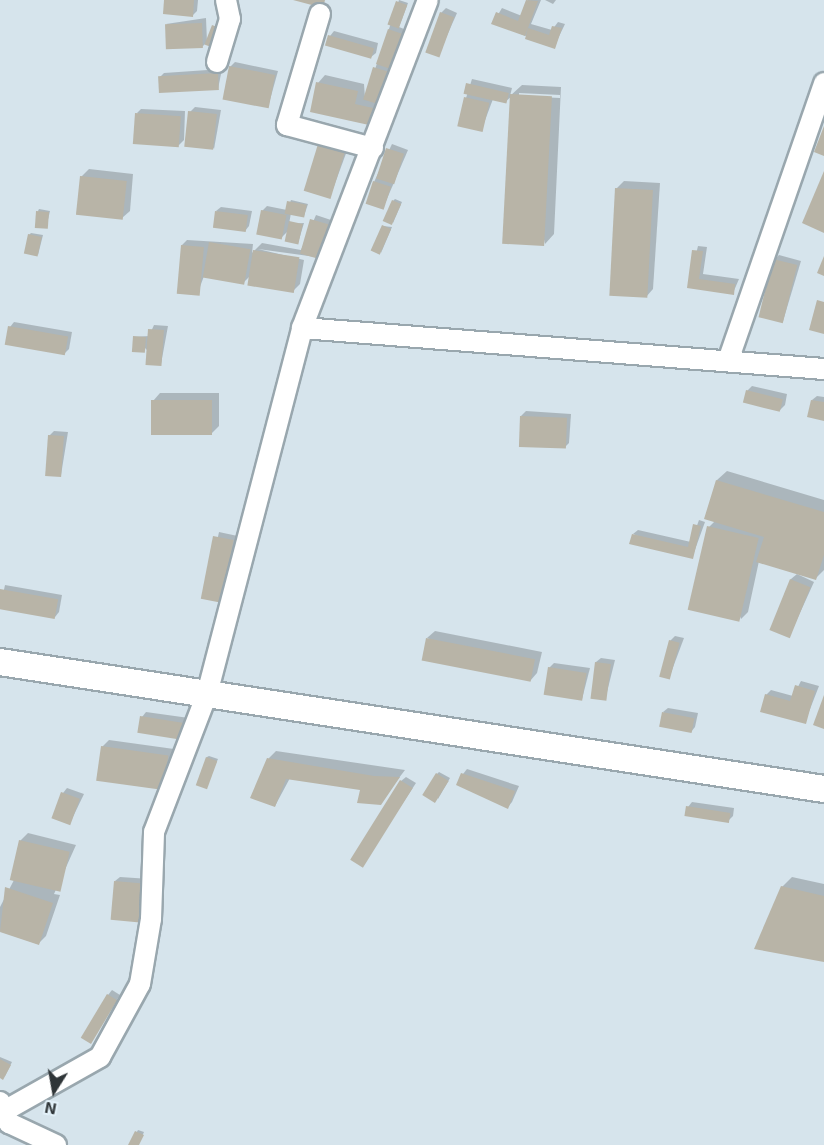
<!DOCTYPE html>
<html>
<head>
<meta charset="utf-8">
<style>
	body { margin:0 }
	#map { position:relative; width:824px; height:1145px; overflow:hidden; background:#d6e4ec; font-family:"Exo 2",sans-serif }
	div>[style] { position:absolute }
	.shadow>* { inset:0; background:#0003; transform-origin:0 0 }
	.building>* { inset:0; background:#b8b4a7; transform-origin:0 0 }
	.roads { filter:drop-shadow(2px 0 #99a7ae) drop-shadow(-2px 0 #99a7ae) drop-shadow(0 2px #99a7ae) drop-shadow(0 -2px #99a7ae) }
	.minor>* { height:20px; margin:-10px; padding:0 10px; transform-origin:10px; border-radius:10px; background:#fff }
	.major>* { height:26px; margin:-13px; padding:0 13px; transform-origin:13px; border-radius:13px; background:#fff }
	span { translate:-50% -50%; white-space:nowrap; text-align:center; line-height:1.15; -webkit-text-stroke:6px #e3f1f9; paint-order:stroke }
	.north { position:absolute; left:24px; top:1061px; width:60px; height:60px; -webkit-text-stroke:4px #e3f1f9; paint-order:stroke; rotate:191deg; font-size:16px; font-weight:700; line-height:24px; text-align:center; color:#2f3538 }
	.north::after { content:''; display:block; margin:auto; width:21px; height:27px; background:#2f3538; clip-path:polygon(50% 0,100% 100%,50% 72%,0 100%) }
</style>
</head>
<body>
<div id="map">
	<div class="shadow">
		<i style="clip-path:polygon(166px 0,198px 0,197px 11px,192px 16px)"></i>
		<i style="clip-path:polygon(399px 0,408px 3px,399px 27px,414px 33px,378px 126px,318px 83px,325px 75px,364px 84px,365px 98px)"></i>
		<i style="clip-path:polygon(528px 0,541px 0,531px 24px,552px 30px,558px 22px,565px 24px,554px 47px,493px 23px,502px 8px,522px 16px)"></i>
		<i style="clip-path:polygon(545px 0,556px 0,553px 4px)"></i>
		<i style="clip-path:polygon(446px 8px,457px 13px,438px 56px,441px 13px)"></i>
		<i style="clip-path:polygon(206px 18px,207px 42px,213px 26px,221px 26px,206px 43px,202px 47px,166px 24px)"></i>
		<i style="clip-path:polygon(334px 31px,378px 43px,376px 53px,371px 57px,330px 36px)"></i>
		<i style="clip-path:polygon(235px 62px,278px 71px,268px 107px,230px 67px)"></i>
		<i style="clip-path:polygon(222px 69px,218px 89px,159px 78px,164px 73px)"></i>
		<i style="clip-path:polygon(evenodd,472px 79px,512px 88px,510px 96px,522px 85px,561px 87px,554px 234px,545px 244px,512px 96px,505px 102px,493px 99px,481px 131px,466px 98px,472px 79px,519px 93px,560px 95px,560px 98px,519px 96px,519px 93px)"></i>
		<i style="clip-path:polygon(195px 107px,221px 110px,214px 149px,190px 112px)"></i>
		<i style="clip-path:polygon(141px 109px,185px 111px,184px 140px,179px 145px,137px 113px)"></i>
		<i style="clip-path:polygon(324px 140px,348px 148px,330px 197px,319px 145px)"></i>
		<i style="clip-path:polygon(392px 144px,408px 150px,383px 208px,374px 182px)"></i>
		<i style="clip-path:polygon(89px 169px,133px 174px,130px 211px,122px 218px,81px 177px)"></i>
		<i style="clip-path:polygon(624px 181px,660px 183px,653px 289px,646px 297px,617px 188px)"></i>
		<i style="clip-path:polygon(395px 199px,402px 202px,393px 223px,393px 201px)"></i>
		<i style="clip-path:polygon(291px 200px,308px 204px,304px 216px,291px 213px,289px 224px,304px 223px,298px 243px,288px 231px,282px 237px,262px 211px,267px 206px,287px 210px)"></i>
		<i style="clip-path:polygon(221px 207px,252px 211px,249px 226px,245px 231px,216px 211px)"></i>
		<i style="clip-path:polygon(39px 209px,50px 211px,46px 228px,38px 211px)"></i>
		<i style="clip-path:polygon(316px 215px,331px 220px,316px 257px,258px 249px,304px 260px,300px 284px,293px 291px,250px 276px,243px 283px,204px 276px,197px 295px,182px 245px,187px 240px,253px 244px,252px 253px,262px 243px,301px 250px)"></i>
		<i style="clip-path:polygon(383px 226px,392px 227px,381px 253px)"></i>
		<i style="clip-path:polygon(31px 233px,43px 235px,38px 255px,29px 235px)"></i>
		<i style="clip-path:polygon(698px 246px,707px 247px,703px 274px,739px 279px,733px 293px,688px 287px)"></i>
		<i style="clip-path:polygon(779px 255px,801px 261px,783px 321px,774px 260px)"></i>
		<i style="clip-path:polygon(14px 322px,72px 332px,69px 349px,64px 354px,10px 327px)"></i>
		<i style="clip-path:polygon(154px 325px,168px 326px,161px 364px,134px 337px,149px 336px)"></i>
		<i style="clip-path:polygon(752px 386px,787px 394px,785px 405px,780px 410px,747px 391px)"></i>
		<i style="clip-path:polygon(160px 393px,219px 393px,219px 426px,212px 433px,153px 401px)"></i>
		<i style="clip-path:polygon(817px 396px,824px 397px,824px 419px,812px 400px)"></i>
		<i style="clip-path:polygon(526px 411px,571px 414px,569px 443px,564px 448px,521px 416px)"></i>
		<i style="clip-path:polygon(54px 431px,68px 432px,61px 475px,49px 436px)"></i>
		<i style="clip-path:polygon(727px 471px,824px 500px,824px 570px,816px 578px,759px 561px,748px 612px,741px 619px,709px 527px,715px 521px,717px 480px)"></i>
		<i style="clip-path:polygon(699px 520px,705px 522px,692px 558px,633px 534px,638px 530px,691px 542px)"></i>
		<i style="left:219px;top:532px;width:19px;height:68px;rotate:12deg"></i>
		<i style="clip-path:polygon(797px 574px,814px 582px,789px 637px,791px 579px)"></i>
		<i style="clip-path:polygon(5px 585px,62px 595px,59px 612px,55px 617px,0 608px)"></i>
		<i style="clip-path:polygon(435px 631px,542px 652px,537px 673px,530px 681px,427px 638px)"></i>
		<i style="clip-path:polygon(675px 636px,684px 638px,669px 678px,670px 641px)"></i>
		<i style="clip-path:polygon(601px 658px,615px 660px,605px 700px,596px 662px)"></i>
		<i style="clip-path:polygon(554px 663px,590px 668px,582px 699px,549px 668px)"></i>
		<i style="clip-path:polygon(801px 681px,819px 686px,805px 722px,766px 695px,771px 690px,793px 696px)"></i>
		<i style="clip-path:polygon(668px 708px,698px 713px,695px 727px,691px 732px,663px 712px)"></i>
		<i style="clip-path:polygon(146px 712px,189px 718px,187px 734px,142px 717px)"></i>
		<i style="clip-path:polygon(109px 740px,174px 749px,169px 782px,102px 747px)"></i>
		<i style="clip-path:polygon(276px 751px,405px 770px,380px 803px,362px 789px,290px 778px,275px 806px,269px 758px)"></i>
		<i style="clip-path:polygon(209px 756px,218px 759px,206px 786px,207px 757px)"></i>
		<i style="clip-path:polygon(467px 769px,519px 786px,512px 802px,508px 807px,463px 774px)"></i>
		<i style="clip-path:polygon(439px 772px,450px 778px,438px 799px,437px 774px)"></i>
		<i style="clip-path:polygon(406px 777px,416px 783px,362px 865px,401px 781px)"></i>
		<i style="clip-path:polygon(67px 788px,84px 794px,70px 823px,63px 793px)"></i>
		<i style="clip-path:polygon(692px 802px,734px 808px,733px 816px,728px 821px,688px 807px)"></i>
		<i style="clip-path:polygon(28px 833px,76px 845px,54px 894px,60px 895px,46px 936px,38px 944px,0 931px,0 907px,14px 880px,20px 841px)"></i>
		<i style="clip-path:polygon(120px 877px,150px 879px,146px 917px,115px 881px)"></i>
		<i style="clip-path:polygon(792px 877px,824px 884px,824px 960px,782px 887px)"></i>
		<i style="clip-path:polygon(112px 990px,120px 995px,89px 1042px,108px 995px)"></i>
		<i style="clip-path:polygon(0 1057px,12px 1062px,5px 1076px,0 1077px)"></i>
		<i style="clip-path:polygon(138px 1130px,144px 1132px,138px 1145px,130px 1145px)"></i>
	</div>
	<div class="building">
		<i style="clip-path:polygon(164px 0,194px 0,193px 17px,163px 14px)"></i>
		<i style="clip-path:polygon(293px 0,325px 0,323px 8px)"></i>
		<i style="clip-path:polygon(526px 0,538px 1px,525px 36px,491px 24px,496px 12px,518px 21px)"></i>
		<i style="left:396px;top:1px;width:12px;height:25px;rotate:20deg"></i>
		<i style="left:440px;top:12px;width:15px;height:43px;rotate:20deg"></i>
		<i style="left:202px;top:23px;width:25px;height:37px;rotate:88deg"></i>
		<i style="left:212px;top:25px;width:9px;height:21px;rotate:21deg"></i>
		<i style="clip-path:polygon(552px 26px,562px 28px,555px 49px,525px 39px,528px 28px,549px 35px)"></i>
		<i style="left:388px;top:29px;width:24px;height:37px;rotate:19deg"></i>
		<i style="left:328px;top:35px;width:48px;height:11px;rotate:16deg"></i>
		<i style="left:229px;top:66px;width:47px;height:34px;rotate:11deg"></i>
		<i style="left:373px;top:67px;width:24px;height:34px;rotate:17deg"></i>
		<i style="left:218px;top:73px;width:17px;height:60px;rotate:87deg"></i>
		<i style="clip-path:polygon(316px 82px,358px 91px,355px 104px,382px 110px,378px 127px,310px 112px)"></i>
		<i style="left:466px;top:83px;width:44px;height:11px;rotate:13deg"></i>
		<i style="left:510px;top:94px;width:42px;height:150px;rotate:3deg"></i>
		<i style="left:464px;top:97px;width:26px;height:30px;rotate:13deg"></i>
		<i style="left:188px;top:111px;width:29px;height:36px;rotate:6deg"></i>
		<i style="left:135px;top:113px;width:46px;height:31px;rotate:4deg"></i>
		<i style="clip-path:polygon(824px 126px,824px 156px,814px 152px)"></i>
		<i style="left:318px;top:144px;width:28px;height:49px;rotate:17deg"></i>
		<i style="left:386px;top:148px;width:19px;height:32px;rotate:18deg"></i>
		<i style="clip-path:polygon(824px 171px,824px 233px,802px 223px)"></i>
		<i style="left:80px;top:176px;width:47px;height:39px;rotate:6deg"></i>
		<i style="left:373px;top:181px;width:19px;height:24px;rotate:18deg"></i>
		<i style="left:615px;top:188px;width:38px;height:108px;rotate:3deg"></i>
		<i style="left:392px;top:200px;width:10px;height:23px;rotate:24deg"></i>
		<i style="left:287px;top:201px;width:20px;height:13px;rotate:11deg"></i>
		<i style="left:261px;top:210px;width:26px;height:25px;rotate:11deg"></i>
		<i style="left:36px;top:211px;width:13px;height:17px;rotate:4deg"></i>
		<i style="left:215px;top:211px;width:33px;height:17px;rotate:7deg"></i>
		<i style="left:310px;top:219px;width:19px;height:36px;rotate:16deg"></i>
		<i style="left:289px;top:221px;width:14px;height:21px;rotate:12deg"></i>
		<i style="left:382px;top:225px;width:10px;height:28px;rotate:24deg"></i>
		<i style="left:28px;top:234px;width:14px;height:20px;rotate:12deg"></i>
		<i style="left:209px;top:242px;width:42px;height:36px;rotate:10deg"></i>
		<i style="left:181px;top:245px;width:23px;height:49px;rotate:5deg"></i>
		<i style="left:253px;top:250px;width:47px;height:36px;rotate:9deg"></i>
		<i style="clip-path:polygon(692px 250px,703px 251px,699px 279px,735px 284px,734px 295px,687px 288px)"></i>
		<i style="clip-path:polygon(824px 256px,824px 276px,817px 273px)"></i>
		<i style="left:773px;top:259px;width:25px;height:60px;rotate:14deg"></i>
		<i style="clip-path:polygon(817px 300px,824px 302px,824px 334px,809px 330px)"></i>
		<i style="left:8px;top:326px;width:61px;height:19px;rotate:10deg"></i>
		<i style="left:148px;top:329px;width:16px;height:36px;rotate:4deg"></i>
		<i style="left:133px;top:336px;width:13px;height:16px;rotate:4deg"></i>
		<i style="left:746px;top:390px;width:38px;height:13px;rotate:14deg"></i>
		<i style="left:151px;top:400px;width:61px;height:35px"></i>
		<i style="clip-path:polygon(811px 400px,824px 402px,824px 421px,807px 417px)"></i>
		<i style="left:520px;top:416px;width:47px;height:31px;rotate:2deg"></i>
		<i style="left:48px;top:435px;width:16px;height:41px;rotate:4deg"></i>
		<i style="clip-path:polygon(716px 480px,824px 512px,824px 555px,816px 580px,756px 562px,764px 537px,704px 519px)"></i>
		<i style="clip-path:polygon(693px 524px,701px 526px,693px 559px,629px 544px,632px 534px,688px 547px)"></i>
		<i style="left:707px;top:526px;width:53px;height:86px;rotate:13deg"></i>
		<i style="left:213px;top:536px;width:21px;height:64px;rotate:11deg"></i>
		<i style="left:790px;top:579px;width:22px;height:55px;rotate:22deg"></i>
		<i style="left:0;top:589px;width:59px;height:20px;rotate:10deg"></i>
		<i style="left:426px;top:638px;width:111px;height:23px;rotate:11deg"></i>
		<i style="left:669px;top:640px;width:11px;height:38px;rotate:15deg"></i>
		<i style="left:595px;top:662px;width:16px;height:37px;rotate:7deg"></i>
		<i style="left:548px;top:667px;width:39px;height:28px;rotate:9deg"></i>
		<i style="clip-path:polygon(795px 685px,815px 691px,806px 724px,760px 712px,765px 694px,790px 701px)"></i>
		<i style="clip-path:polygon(824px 695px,824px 729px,813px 725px)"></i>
		<i style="left:662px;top:712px;width:33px;height:15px;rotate:11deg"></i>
		<i style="left:140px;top:716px;width:46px;height:17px;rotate:9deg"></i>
		<i style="left:101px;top:746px;width:68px;height:35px;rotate:8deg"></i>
		<i style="left:206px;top:757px;width:12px;height:30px;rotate:20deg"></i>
		<i style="clip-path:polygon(267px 758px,374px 776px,400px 777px,381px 805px,357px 803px,360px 790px,286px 779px,275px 807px,250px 798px)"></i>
		<i style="left:436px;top:773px;width:15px;height:26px;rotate:32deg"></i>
		<i style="clip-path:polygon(461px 773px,515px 791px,508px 809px,456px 785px)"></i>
		<i style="left:400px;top:780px;width:15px;height:94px;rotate:32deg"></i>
		<i style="left:61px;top:792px;width:20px;height:28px;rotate:20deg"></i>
		<i style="left:686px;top:806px;width:45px;height:10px;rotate:9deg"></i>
		<i style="left:19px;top:840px;width:52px;height:41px;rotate:13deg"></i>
		<i style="left:114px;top:881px;width:32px;height:39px;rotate:5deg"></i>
		<i style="clip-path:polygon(781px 886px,824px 896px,824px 962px,754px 949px)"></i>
		<i style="clip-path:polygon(5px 887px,53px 903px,39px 945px,0 932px)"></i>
		<i style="left:107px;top:994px;width:12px;height:51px;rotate:31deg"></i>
		<i style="clip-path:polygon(0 1059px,11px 1065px,3px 1080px,0 1078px)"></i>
		<i style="clip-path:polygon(135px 1131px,144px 1135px,139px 1145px,128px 1145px)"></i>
	</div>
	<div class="roads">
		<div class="minor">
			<i style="left:320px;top:14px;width:116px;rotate:106.6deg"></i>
			<i style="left:287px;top:125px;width:89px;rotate:15deg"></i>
			<i style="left:217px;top:62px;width:45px;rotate:-73.2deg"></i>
			<i style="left:230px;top:19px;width:19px;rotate:-102deg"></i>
			<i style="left:302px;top:328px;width:524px;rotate:4.49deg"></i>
			<i style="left:729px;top:358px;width:291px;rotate:-70.9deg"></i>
			<i style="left:0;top:1102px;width:23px;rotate:67deg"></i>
			<i style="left:9px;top:1123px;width:52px;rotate:25.1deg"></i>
			<i style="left:6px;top:1110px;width:108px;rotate:-29.4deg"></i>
			<i style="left:100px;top:1057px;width:83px;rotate:-61.3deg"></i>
			<i style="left:140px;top:984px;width:66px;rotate:-80.4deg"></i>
			<i style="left:151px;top:919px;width:87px;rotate:-88deg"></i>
			<i style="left:154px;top:832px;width:148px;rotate:-69deg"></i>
			<i style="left:207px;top:694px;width:378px;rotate:-75.4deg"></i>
			<i style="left:302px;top:328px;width:351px;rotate:-69deg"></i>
		</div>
		<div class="major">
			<i style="left:0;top:662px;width:834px;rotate:8.76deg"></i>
		</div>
	</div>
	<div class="north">N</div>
</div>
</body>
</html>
